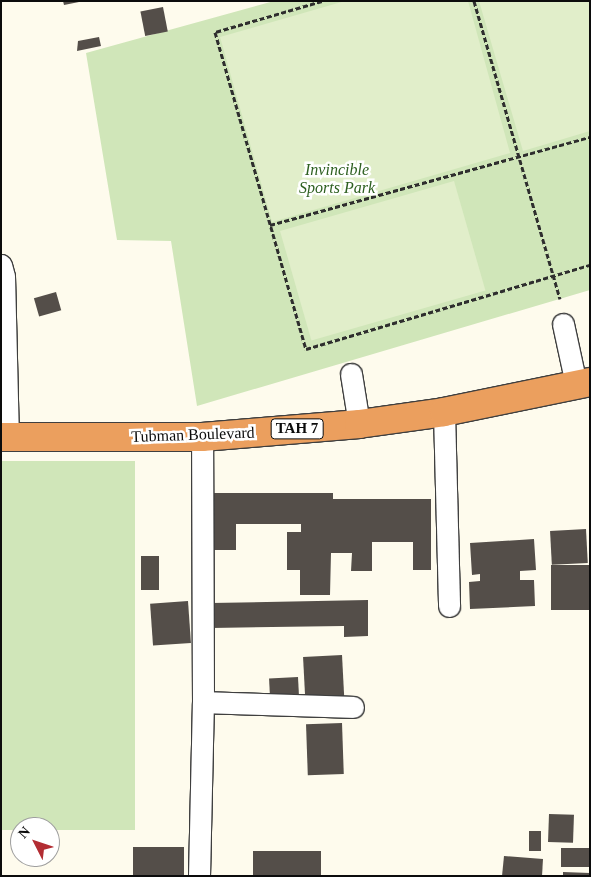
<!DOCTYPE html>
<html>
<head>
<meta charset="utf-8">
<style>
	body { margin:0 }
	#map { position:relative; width:591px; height:877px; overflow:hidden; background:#fefbed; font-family:"Times New Roman",serif }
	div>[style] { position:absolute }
	.green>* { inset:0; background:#d0e6b9; transform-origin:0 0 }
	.pitch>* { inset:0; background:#e1eeca; transform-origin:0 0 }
	.building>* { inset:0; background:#544e49; transform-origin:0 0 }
	.path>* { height:3px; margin-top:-1.5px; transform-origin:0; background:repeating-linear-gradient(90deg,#2e2e2e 0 5px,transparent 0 7.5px) }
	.roads { filter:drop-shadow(1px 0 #3f3f3f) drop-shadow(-1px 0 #3f3f3f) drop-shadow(0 1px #3f3f3f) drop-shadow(0 -1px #3f3f3f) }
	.minor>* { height:21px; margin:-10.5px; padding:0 10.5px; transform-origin:10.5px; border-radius:10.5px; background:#fff }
	.highway>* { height:28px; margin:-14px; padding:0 14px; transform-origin:14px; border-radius:14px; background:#eb9f5e }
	span { translate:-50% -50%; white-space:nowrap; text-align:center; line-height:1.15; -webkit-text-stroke:5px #fff; paint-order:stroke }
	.shield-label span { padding:1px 4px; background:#fff; border:1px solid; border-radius:4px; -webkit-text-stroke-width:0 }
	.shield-label { font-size:15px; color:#0c0c0c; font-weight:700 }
	.park-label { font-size:16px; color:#2e6021; font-style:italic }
	.street-label { font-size:16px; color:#0c0c0c }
	.frame { position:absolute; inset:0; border:2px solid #0c0c0c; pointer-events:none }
	.north { position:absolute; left:10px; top:817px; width:50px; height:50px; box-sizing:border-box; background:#fff; border:1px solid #9e9e9e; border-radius:50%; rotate:311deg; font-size:14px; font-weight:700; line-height:20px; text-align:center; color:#0c0c0c }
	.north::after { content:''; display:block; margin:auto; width:18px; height:22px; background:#b32d33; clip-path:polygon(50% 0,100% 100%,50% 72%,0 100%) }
</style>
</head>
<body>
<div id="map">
	<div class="green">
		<i style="clip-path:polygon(274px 1px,590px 1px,590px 290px,197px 406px,171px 241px,117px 240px,86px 53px)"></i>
		<i style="left:135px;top:461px;width:369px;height:134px;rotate:90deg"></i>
	</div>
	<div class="pitch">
		<i style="clip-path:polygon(345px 1px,468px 1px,510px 153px,272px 222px,220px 37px)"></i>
		<i style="clip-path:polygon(479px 1px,590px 1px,590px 131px,523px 151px)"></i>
		<i style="left:454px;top:181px;width:114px;height:181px;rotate:74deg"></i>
	</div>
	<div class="building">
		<i style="clip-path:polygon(63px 1px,79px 1px,79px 2px,64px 5px)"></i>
		<i style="left:163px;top:7px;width:25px;height:23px;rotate:79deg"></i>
		<i style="clip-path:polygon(99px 37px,101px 46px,77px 51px,78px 41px)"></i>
		<i style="left:56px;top:292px;width:19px;height:23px;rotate:74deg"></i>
		<i style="clip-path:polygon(206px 493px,333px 493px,333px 499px,431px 499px,431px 570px,413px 570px,413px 542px,372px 542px,372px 571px,351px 571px,352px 553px,331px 553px,330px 595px,300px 595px,300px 570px,287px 570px,287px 532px,301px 532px,301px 524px,236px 524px,236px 550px,205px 550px)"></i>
		<i style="left:586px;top:529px;width:34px;height:36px;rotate:87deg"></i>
		<i style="clip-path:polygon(534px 539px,536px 570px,520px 571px,520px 580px,534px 580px,535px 606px,470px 609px,469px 582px,480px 581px,480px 574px,472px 575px,470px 543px)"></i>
		<i style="left:141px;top:556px;width:18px;height:34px"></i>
		<i style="left:590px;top:565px;width:45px;height:39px;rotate:90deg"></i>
		<i style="clip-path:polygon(368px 600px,368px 636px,344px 637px,344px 626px,211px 628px,211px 603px)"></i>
		<i style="left:188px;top:601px;width:42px;height:38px;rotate:86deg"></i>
		<i style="left:342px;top:655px;width:44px;height:39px;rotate:87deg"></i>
		<i style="left:298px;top:677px;width:21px;height:29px;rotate:87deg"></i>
		<i style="left:342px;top:723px;width:51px;height:36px;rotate:88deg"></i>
		<i style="left:549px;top:814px;width:25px;height:28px;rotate:2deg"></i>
		<i style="left:529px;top:831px;width:12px;height:20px"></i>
		<i style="left:133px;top:847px;width:51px;height:29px"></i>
		<i style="left:590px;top:848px;width:19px;height:29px;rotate:90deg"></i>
		<i style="left:321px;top:851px;width:25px;height:68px;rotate:90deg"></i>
		<i style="clip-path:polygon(504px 856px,543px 859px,542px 876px,502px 876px)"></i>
		<i style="clip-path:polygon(563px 872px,590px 873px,590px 876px,563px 876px)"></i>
	</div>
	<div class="path">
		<i style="left:322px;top:1px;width:111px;rotate:163.8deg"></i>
		<i style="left:215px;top:32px;width:330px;rotate:74deg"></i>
		<i style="left:306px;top:349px;width:296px;rotate:-16.5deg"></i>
		<i style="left:474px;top:1px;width:310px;rotate:73.9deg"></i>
		<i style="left:270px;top:225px;width:332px;rotate:-15.4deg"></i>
	</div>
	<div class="roads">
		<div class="minor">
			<i style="left:1px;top:265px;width:11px;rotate:75deg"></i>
			<i style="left:4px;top:276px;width:161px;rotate:88.6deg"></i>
			<i style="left:563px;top:324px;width:61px;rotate:77.8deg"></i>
			<i style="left:351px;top:374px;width:51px;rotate:80.9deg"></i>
			<i style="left:444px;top:412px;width:194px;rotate:88.5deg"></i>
			<i style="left:203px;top:702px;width:150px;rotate:1.9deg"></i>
			<i style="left:199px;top:876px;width:174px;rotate:-88.7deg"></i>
			<i style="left:203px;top:702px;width:265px;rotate:-90.2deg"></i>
		</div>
		<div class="highway">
			<i style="left:1px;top:437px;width:201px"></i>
			<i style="left:202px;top:437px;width:158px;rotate:-4.7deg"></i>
			<i style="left:359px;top:424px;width:86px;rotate:-8deg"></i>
			<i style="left:444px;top:412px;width:149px;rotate:-11.6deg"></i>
		</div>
	</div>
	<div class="shield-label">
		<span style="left:297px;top:429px">TAH 7</span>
	</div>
	<div class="park-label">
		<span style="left:337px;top:179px">Invincible<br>Sports Park</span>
	</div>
	<div class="street-label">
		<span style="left:193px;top:435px;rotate:-2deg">Tubman Boulevard</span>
	</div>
	<div class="frame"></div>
	<div class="north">N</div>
</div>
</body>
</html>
